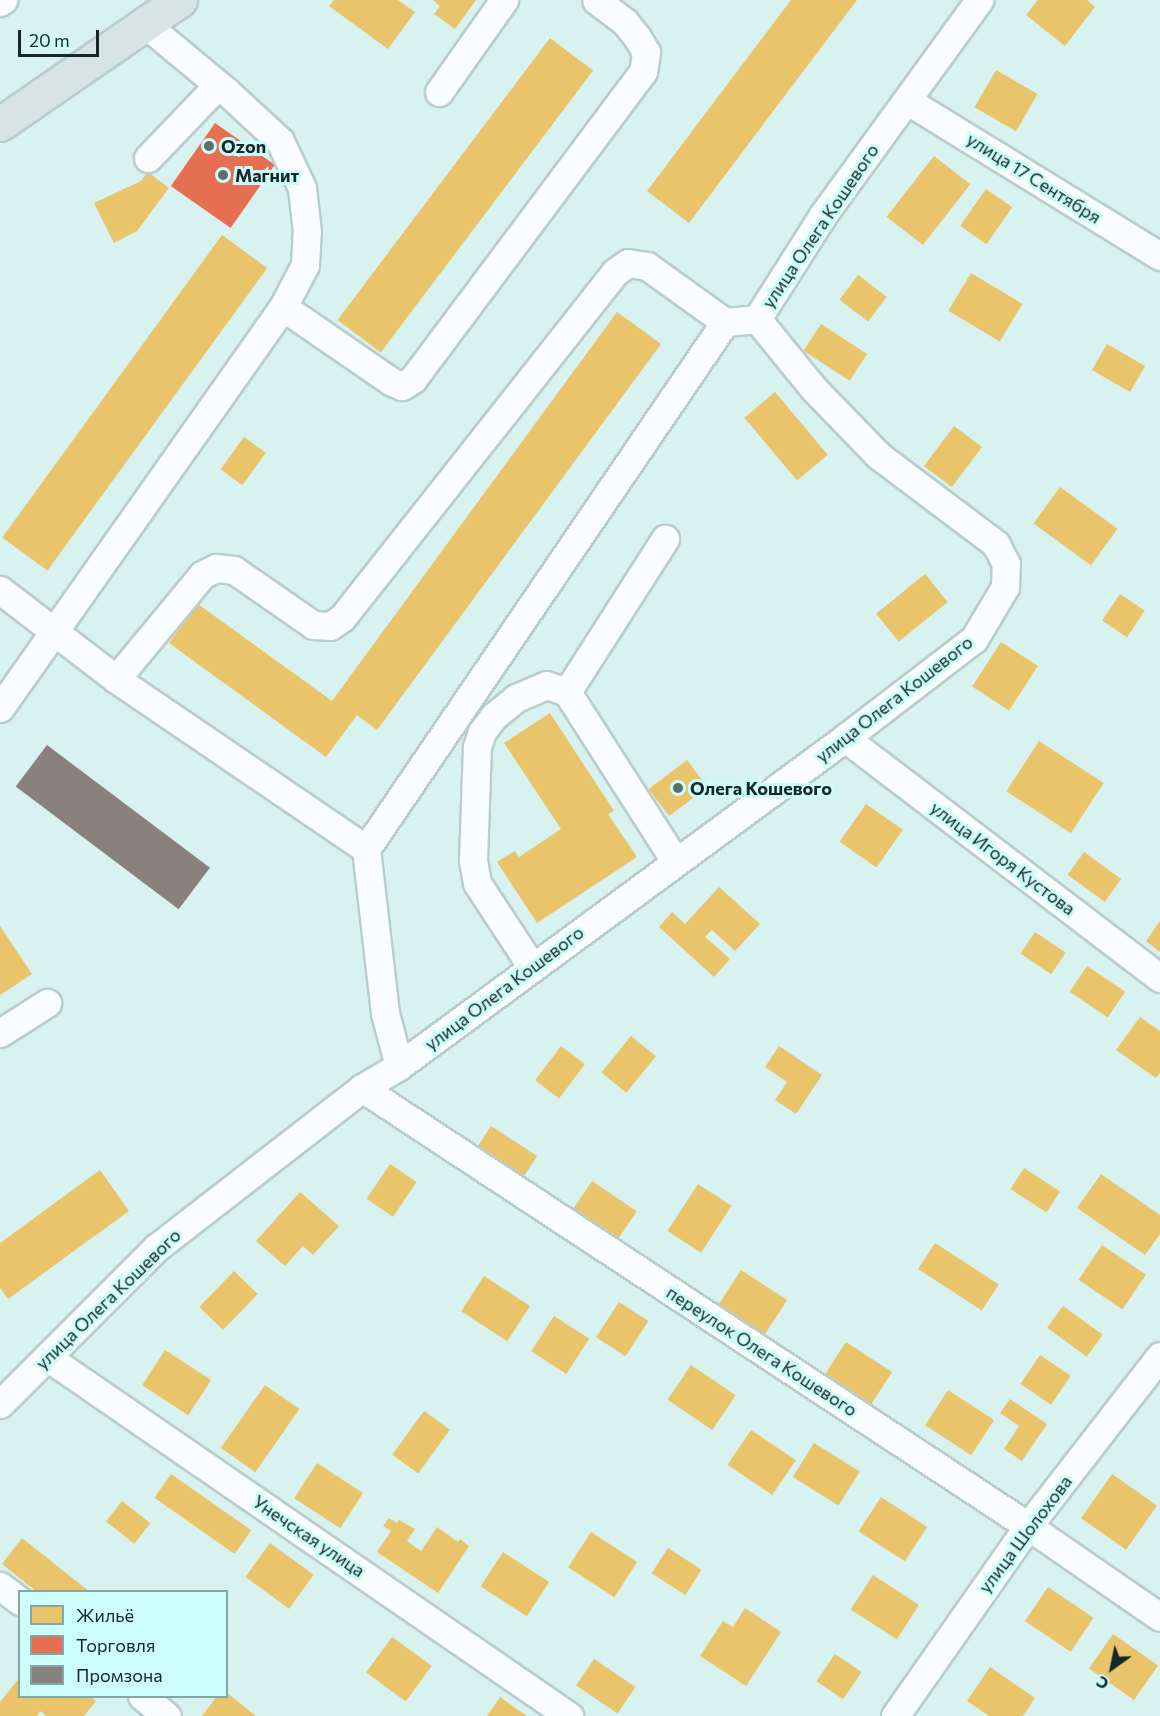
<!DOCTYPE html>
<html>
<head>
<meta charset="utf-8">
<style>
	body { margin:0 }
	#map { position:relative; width:1160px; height:1716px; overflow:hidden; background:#d8f2f0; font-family:Commissioner,sans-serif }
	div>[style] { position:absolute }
	.homes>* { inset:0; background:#e9c46a; transform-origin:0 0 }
	.shops>* { inset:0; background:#e76f51; transform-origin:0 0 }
	.industry>* { inset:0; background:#8a817c; transform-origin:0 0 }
	.roads { filter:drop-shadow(2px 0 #b9cecc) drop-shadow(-2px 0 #b9cecc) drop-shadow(0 2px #b9cecc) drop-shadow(0 -2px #b9cecc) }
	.minor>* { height:27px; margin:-13.5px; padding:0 13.5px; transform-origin:13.5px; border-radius:13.5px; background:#f9fdfd }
	.major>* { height:33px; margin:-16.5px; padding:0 16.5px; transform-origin:16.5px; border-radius:16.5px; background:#d7e4e3 }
	.dots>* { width:16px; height:16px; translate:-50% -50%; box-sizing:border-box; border:3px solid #cdfdfa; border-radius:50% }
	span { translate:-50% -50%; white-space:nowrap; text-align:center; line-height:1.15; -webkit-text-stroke:6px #cdfdfa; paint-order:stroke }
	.poi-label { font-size:18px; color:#152726; font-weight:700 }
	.left { translate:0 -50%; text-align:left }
	.street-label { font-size:18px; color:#152726 }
	.legend { position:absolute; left:18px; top:1590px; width:210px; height:108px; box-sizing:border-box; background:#cdfdfa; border:2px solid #83a7a5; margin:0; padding:8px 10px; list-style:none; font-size:18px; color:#152726 }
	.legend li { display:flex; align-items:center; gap:12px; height:30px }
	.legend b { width:30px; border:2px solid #83a7a5 }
	.north { position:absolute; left:1082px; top:1638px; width:60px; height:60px; -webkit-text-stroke:4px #cdfdfa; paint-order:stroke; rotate:213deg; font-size:16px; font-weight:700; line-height:24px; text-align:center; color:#152726 }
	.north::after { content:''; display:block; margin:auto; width:21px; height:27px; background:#152726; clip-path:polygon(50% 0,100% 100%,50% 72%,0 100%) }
	.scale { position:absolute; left:18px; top:30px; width:81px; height:27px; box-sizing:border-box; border:3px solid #152726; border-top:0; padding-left:8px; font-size:18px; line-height:21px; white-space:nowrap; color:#152726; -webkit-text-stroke:4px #cdfdfa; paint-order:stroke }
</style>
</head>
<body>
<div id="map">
	<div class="homes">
		<i style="clip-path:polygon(334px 0,398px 0,415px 12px,388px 49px,329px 6px)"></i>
		<i style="clip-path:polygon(433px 0,476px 0,455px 29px,434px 14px,440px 6px)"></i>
		<i style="clip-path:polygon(791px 0,857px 0,689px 223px,647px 191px)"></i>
		<i style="clip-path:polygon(1038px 0,1087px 0,1095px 7px,1065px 46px,1026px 15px)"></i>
		<i style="left:550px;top:38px;width:54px;height:353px;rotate:37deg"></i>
		<i style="left:996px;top:70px;width:48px;height:43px;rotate:30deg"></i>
		<i style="left:934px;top:156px;width:46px;height:77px;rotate:38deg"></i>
		<i style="clip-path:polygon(148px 172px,169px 188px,137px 231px,114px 243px,94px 203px,141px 181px)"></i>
		<i style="left:986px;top:189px;width:32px;height:45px;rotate:35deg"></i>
		<i style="left:222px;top:235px;width:56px;height:374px;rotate:36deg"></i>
		<i style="left:971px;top:273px;width:60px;height:44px;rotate:31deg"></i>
		<i style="left:858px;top:275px;width:36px;height:31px;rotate:37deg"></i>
		<i style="clip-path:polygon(617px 312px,661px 344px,377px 730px,357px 715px,326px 757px,169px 643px,198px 604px,332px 701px)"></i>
		<i style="left:821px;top:324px;width:55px;height:32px;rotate:33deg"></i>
		<i style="left:1107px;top:344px;width:44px;height:30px;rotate:30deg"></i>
		<i style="left:775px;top:392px;width:82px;height:40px;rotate:50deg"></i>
		<i style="left:954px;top:426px;width:35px;height:50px;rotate:37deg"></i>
		<i style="left:244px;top:437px;width:27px;height:40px;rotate:36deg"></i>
		<i style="left:1060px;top:487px;width:71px;height:45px;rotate:36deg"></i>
		<i style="left:925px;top:574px;width:36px;height:63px;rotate:51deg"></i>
		<i style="left:1120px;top:594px;width:30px;height:32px;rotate:34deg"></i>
		<i style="left:1001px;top:642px;width:44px;height:53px;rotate:33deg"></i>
		<i style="clip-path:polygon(550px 713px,614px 811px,608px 814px,637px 857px,537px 923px,497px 862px,515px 851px,519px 857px,561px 829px,504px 743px)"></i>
		<i style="left:1039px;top:741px;width:77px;height:60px;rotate:33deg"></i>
		<i style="left:687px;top:760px;width:34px;height:48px;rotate:53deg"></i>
		<i style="left:866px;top:804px;width:45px;height:46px;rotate:35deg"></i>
		<i style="left:1084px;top:852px;width:46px;height:28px;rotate:36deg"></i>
		<i style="clip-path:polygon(719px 887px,760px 924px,735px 951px,712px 930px,705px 937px,730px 959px,714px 977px,659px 927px,672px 912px,685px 924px)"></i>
		<i style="clip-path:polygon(1160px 921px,1160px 952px,1146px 941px)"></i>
		<i style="clip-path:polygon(0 926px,32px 974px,0 995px)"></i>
		<i style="left:1035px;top:932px;width:37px;height:26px;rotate:34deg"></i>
		<i style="left:1087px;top:966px;width:46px;height:31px;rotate:34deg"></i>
		<i style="clip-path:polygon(1140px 1017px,1160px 1031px,1160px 1073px,1156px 1078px,1116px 1050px)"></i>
		<i style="left:631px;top:1036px;width:32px;height:47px;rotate:39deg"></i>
		<i style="left:561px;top:1046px;width:30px;height:43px;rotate:37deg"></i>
		<i style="clip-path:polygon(779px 1046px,822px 1075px,796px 1114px,775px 1100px,787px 1082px,765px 1067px)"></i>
		<i style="left:491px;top:1126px;width:55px;height:37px;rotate:33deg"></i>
		<i style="left:390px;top:1164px;width:32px;height:42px;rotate:34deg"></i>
		<i style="left:1024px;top:1168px;width:43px;height:25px;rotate:33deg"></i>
		<i style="clip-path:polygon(100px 1170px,129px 1211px,8px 1299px,0 1288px,0 1243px)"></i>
		<i style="clip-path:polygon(1101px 1174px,1160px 1215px,1160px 1234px,1145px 1255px,1077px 1208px)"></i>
		<i style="left:592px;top:1181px;width:54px;height:42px;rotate:34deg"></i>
		<i style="left:698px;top:1184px;width:40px;height:56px;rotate:33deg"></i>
		<i style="clip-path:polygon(300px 1192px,339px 1226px,313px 1255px,303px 1246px,285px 1266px,256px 1241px)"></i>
		<i style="left:935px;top:1243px;width:76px;height:31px;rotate:33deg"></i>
		<i style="left:1102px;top:1245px;width:53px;height:42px;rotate:34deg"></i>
		<i style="left:741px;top:1270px;width:55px;height:42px;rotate:33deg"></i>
		<i style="left:234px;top:1271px;width:33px;height:50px;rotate:44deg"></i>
		<i style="left:484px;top:1276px;width:55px;height:42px;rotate:33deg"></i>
		<i style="left:619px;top:1302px;width:35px;height:42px;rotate:33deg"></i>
		<i style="left:1063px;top:1306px;width:49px;height:27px;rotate:36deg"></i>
		<i style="left:554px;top:1316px;width:42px;height:42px;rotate:33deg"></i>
		<i style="left:846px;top:1342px;width:55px;height:41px;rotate:33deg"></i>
		<i style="left:165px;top:1350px;width:55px;height:42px;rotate:33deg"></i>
		<i style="left:1040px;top:1355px;width:37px;height:35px;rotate:34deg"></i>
		<i style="left:691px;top:1365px;width:54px;height:42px;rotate:34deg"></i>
		<i style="left:265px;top:1385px;width:42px;height:77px;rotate:35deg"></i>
		<i style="left:948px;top:1390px;width:55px;height:42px;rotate:33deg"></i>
		<i style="clip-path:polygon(1010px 1399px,1047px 1424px,1022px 1461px,1004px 1449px,1019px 1426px,1000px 1413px)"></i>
		<i style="left:424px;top:1411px;width:32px;height:54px;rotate:36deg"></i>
		<i style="left:751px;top:1430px;width:54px;height:42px;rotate:34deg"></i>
		<i style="left:814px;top:1443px;width:54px;height:40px;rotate:32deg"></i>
		<i style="left:317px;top:1463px;width:55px;height:42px;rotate:33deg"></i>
		<i style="left:171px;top:1474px;width:98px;height:29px;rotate:35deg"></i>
		<i style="left:1112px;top:1474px;width:55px;height:54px;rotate:35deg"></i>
		<i style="left:881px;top:1497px;width:55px;height:41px;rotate:33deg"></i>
		<i style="left:122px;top:1501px;width:36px;height:26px;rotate:38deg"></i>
		<i style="clip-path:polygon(389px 1518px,397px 1523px,399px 1520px,415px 1529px,407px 1541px,421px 1551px,437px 1527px,458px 1542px,460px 1539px,469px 1546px,438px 1593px,377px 1552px,391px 1531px,383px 1526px)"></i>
		<i style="left:591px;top:1532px;width:55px;height:42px;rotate:33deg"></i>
		<i style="clip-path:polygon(22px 1538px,90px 1592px,37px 1592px,2px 1564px)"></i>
		<i style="left:270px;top:1543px;width:54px;height:42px;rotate:36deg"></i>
		<i style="left:668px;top:1548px;width:40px;height:30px;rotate:33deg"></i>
		<i style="left:503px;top:1552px;width:55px;height:41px;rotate:33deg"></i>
		<i style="left:873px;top:1575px;width:55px;height:41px;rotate:33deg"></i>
		<i style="left:1048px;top:1587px;width:55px;height:41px;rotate:34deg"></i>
		<i style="clip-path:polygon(745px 1608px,781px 1632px,746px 1686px,700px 1656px,723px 1621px,733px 1627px)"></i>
		<i style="left:1113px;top:1634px;width:55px;height:42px;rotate:35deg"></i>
		<i style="left:392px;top:1637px;width:49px;height:44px;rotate:36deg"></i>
		<i style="left:835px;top:1654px;width:32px;height:33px;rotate:34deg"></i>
		<i style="left:594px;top:1659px;width:50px;height:32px;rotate:34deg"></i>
		<i style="clip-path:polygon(990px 1667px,1035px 1698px,1023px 1716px,989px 1716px,967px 1701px)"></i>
		<i style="clip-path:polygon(20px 1677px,20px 1696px,90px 1696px,96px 1701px,84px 1716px,46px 1716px,40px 1711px,37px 1716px,0 1716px,0 1702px)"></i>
		<i style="clip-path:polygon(226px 1692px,256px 1716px,202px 1716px,217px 1696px,226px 1696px)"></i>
		<i style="clip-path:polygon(500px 1697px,527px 1716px,487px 1716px)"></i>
	</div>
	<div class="shops">
		<i style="left:215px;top:123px;width:73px;height:77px;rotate:35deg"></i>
	</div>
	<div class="industry">
		<i style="left:47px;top:745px;width:204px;height:52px;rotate:37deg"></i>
	</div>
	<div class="roads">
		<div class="minor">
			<i style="left:0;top:2px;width:4px;rotate:-34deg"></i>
			<i style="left:439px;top:92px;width:113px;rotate:-54.8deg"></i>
			<i style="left:908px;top:101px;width:296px;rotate:31.6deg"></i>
			<i style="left:148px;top:158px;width:101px;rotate:-46.2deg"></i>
			<i style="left:283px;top:307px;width:132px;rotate:34.5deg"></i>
			<i style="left:392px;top:382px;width:11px;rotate:22deg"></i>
			<i style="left:402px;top:386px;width:13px;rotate:-32deg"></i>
			<i style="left:413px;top:379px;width:384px;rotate:-53.2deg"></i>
			<i style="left:643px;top:72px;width:20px;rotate:-81deg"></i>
			<i style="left:646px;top:52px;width:17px;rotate:-121deg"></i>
			<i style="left:637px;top:37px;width:19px;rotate:-129deg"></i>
			<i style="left:625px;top:22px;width:36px;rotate:-143deg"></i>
			<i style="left:757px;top:319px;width:123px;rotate:-57.6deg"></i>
			<i style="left:823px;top:215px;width:266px;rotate:-54deg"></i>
			<i style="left:0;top:590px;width:146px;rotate:37.5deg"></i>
			<i style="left:116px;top:679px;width:302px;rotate:34.2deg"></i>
			<i style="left:116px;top:679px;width:135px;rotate:-50.4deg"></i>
			<i style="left:202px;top:575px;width:16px;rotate:-27deg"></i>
			<i style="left:216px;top:568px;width:18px;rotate:6deg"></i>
			<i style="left:234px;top:570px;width:96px;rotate:34.8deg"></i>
			<i style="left:313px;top:625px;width:17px;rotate:3deg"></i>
			<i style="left:330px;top:626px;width:14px;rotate:-34deg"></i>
			<i style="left:342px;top:618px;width:439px;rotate:-51.7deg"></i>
			<i style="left:614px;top:273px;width:17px;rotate:-36deg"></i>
			<i style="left:628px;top:263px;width:19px;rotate:9deg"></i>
			<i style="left:647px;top:266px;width:96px;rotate:35.7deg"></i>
			<i style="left:567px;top:692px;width:182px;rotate:-57.4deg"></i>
			<i style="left:0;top:708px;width:491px;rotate:-54.8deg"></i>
			<i style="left:283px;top:307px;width:47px;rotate:-62.4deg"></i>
			<i style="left:305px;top:265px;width:33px;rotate:-87deg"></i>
			<i style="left:307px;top:232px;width:44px;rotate:-96.5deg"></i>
			<i style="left:302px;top:188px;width:52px;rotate:-115.1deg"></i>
			<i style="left:280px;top:141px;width:72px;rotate:-137.2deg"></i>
			<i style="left:227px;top:92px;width:107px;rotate:-140.3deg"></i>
			<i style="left:845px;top:738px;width:396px;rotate:37.3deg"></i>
			<i style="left:532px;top:967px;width:100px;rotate:-123.2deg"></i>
			<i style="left:477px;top:883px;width:23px;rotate:-100deg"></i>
			<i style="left:473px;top:860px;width:113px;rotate:-88deg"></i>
			<i style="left:477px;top:747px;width:16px;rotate:-72deg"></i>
			<i style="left:482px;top:732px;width:20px;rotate:-53deg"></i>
			<i style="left:494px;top:716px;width:28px;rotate:-39deg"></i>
			<i style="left:516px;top:698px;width:33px;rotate:-23deg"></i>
			<i style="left:546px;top:685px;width:22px;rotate:18deg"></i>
			<i style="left:567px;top:692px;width:201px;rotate:57.4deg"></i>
			<i style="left:0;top:1033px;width:56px;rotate:-32.6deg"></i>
			<i style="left:399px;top:1066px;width:55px;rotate:-104.8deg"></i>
			<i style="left:385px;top:1013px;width:165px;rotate:-96.6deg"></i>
			<i style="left:366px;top:849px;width:638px;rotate:-55.74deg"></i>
			<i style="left:725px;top:322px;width:32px;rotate:-5deg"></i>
			<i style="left:362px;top:1088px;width:797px;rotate:33.33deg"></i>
			<i style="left:1028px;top:1526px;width:160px;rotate:34.6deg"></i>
			<i style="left:47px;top:1357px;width:634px;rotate:34.52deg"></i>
			<i style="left:0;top:1404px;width:221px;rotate:-45deg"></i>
			<i style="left:156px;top:1248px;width:261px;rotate:-37.8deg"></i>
			<i style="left:362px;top:1088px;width:43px;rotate:-30.7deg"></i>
			<i style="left:399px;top:1066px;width:554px;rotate:-36.33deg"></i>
			<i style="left:845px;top:738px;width:163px;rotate:-37.5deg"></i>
			<i style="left:974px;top:639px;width:61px;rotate:-59.2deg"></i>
			<i style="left:1005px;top:587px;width:23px;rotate:-88deg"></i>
			<i style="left:1006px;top:564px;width:22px;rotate:-117deg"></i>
			<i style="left:996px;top:544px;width:148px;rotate:-143deg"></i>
			<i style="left:878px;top:455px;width:92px;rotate:-134.1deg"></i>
			<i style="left:814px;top:389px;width:90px;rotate:-129.2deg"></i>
			<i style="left:0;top:1586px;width:25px;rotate:37deg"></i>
			<i style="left:142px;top:1696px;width:32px;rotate:39deg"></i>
			<i style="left:895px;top:1716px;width:232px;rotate:-55deg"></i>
			<i style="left:1028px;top:1526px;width:215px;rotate:-52.2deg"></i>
		</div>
		<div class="major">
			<i style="left:0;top:124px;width:219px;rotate:-34.6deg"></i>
		</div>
	</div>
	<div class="dots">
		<i style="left:209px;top:146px;background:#596e6d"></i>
		<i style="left:223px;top:175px;background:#596e6d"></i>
		<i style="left:678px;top:788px;background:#596e6d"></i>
	</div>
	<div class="poi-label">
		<span class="left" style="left:221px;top:146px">Ozon</span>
		<span class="left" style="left:235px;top:175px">Магнит</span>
		<span class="left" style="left:690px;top:788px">Олега Кошевого</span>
	</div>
	<div class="street-label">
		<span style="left:1034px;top:178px;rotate:32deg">улица 17 Сентября</span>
		<span style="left:820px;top:226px;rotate:-56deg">улица Олега Кошевого</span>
		<span style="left:894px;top:699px;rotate:-38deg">улица Олега Кошевого</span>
		<span style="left:1003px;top:858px;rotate:37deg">улица Игоря Кустова</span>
		<span style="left:504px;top:988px;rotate:-37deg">улица Олега Кошевого</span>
		<span style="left:108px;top:1299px;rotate:-44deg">улица Олега Кошевого</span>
		<span style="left:762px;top:1351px;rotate:33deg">переулок Олега Кошевого</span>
		<span style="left:1025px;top:1534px;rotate:-53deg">улица Шолохова</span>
		<span style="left:309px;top:1536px;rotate:34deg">Унечская улица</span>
	</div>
	<ul class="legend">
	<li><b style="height:16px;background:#e9c46a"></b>Жильё</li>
	<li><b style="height:16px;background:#e76f51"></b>Торговля</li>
	<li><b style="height:16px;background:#8a817c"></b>Промзона</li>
	</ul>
	<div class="north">С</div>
	<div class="scale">20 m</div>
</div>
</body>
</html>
